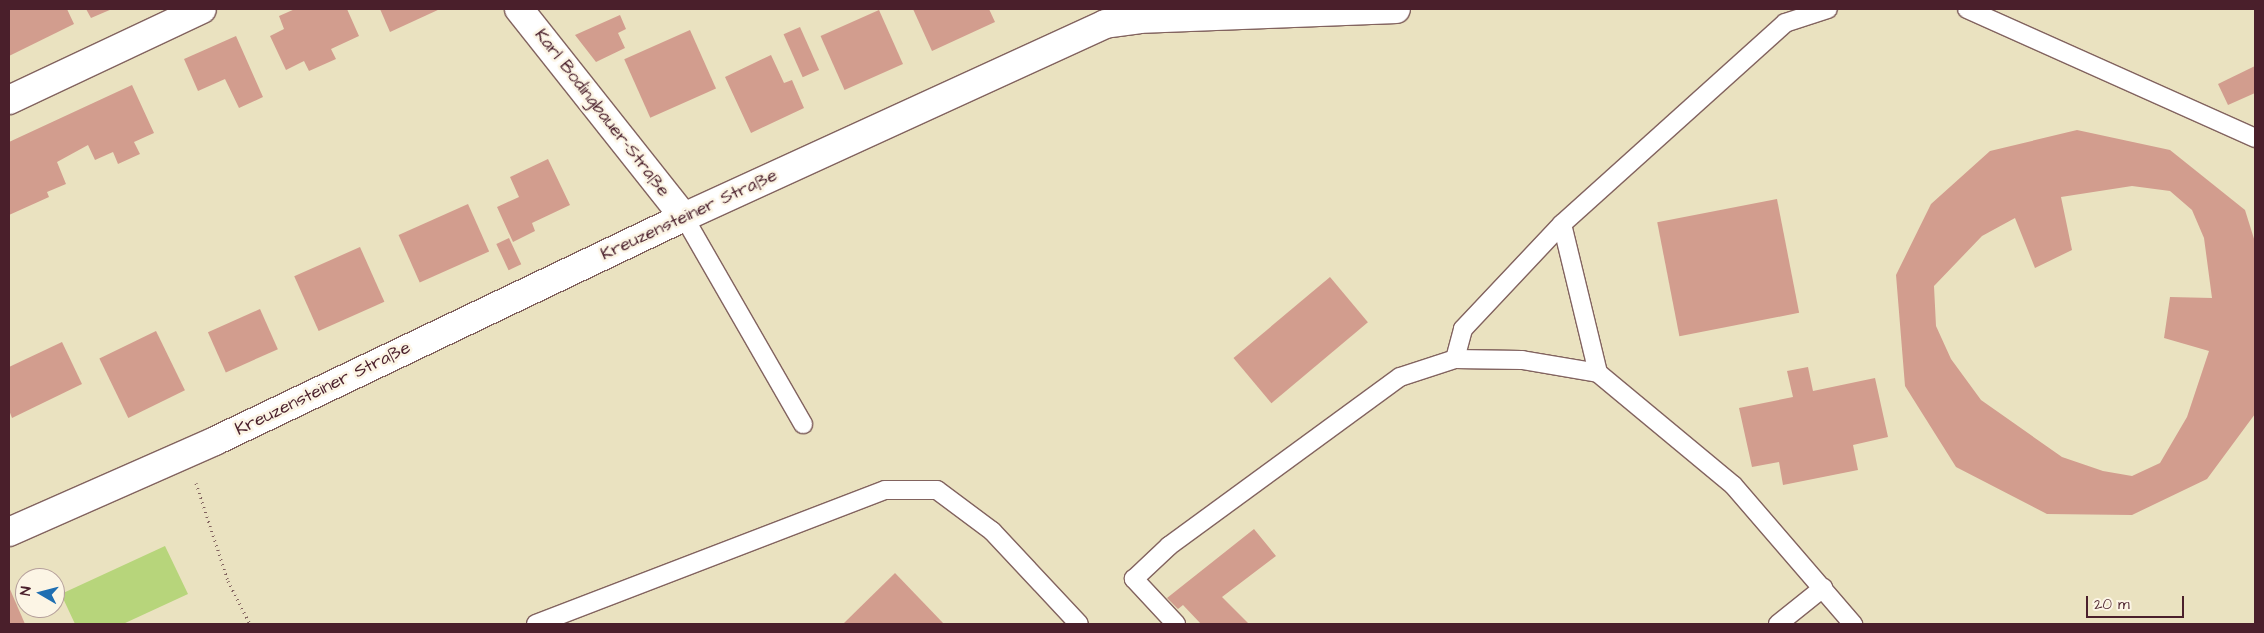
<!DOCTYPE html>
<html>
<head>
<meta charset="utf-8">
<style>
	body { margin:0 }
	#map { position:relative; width:2264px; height:633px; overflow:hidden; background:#eae2c0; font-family:"Architects Daughter",sans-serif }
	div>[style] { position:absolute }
	.green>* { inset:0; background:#b7d57b }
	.building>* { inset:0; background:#d29d8e; transform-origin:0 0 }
	.path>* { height:3px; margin-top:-1.5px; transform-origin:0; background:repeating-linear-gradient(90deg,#82635f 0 1px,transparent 0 5px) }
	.roads { filter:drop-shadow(1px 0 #82635f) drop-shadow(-1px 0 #82635f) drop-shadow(0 1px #82635f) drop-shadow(0 -1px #82635f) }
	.service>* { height:18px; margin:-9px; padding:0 9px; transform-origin:9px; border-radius:9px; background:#fff }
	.minor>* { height:28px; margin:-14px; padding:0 14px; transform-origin:14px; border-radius:14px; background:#fff }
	span { translate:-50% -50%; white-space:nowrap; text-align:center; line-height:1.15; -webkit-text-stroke:5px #fcf5e5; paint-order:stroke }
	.street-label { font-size:18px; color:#4a1f2b }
	.frame { position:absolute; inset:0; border:10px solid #4a1f2b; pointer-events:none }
	.north { position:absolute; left:15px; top:568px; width:50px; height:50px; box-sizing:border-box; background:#fcf5e5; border:1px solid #b59f9b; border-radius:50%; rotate:278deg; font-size:14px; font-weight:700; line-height:20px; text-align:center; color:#4a1f2b }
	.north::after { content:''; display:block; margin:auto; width:18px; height:22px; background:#1f6fb2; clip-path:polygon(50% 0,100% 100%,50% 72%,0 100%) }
	.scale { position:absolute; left:2086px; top:596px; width:98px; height:22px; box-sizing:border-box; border:2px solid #4a1f2b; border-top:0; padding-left:6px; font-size:15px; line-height:18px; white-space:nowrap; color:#4a1f2b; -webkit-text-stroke:4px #fcf5e5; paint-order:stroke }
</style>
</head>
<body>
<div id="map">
	<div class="green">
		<i style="clip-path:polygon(165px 546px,188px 594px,123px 624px,75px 624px,61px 594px)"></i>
	</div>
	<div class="building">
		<i style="clip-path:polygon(9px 9px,67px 9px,74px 24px,9px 56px)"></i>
		<i style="clip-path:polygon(86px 9px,112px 9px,91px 18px)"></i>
		<i style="clip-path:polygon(295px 9px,347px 9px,359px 36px,331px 49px,336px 59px,309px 71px,304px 61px,286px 70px,270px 36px,284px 29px,279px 16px)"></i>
		<i style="clip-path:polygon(380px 9px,440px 9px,390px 32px)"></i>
		<i style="clip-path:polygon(913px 9px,989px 9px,995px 22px,932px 51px)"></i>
		<i style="left:879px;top:10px;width:59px;height:64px;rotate:66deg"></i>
		<i style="clip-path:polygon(620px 15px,626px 29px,618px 33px,625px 48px,596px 62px,575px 35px)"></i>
		<i style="left:800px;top:27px;width:47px;height:18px;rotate:66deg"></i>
		<i style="left:690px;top:30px;width:64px;height:72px;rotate:66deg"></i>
		<i style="clip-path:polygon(236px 36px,263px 97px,239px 108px,225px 79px,198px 91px,184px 59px)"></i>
		<i style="clip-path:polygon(771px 55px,784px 83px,792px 80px,804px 108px,751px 133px,725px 77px)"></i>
		<i style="clip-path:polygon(2255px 66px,2255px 93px,2228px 105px,2218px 84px)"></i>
		<i style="clip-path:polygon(132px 85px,154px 133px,134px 142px,140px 154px,118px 164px,113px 152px,95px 160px,88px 145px,57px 162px,66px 184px,47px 192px,49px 197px,9px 215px,9px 142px)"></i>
		<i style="clip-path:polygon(evenodd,2077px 130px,2170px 150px,2245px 210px,2255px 242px,2255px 414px,2207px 479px,2132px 515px,2047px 514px,1956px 467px,1905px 386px,1896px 275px,1931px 204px,1990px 151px,2077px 130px,2132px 186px,2170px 191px,2192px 210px,2204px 238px,2212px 298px,2170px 297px,2164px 338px,2209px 351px,2187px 417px,2160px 463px,2132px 476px,2103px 471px,2062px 457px,1981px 400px,1951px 359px,1936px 326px,1934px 286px,1982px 236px,2015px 218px,2035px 268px,2072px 250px,2061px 197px,2132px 186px)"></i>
		<i style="clip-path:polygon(548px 159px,570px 205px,532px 223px,535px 231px,513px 242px,497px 207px,519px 197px,510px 177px)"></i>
		<i style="left:1777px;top:199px;width:116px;height:122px;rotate:79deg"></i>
		<i style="left:468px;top:204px;width:52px;height:76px;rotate:66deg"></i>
		<i style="left:509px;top:238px;width:29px;height:14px;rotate:65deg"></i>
		<i style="left:360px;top:247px;width:60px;height:72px;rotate:66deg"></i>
		<i style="left:1330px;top:277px;width:59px;height:126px;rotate:50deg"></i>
		<i style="left:260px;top:309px;width:44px;height:57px;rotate:66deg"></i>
		<i style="left:156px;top:331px;width:66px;height:63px;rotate:64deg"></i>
		<i style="clip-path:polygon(62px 342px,82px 384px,12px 418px,9px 410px,9px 367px)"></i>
		<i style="clip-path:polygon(1808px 367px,1813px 391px,1875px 378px,1888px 437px,1853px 445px,1858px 470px,1783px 485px,1779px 462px,1752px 467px,1739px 408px,1793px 397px,1787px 371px)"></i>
		<i style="clip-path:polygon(1254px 529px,1276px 556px,1222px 597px,1249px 624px,1201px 624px,1183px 605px,1178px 609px,1167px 598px)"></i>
		<i style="clip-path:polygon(895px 573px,944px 624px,843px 624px)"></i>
		<i style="clip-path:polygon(9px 587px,25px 624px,9px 624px)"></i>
	</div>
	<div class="path">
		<i style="left:196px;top:483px;width:103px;rotate:71.9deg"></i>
		<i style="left:228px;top:581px;width:48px;rotate:62.9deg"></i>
	</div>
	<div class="roads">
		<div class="service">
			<i style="left:1967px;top:9px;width:316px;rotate:24.1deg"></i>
			<i style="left:684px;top:217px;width:239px;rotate:60.1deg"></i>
			<i style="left:1562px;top:224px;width:153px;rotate:76.4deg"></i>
			<i style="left:1455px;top:359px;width:31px;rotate:-75deg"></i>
			<i style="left:1463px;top:329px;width:144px;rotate:-46.7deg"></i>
			<i style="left:1562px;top:224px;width:300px;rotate:-42deg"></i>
			<i style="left:1785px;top:23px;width:45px;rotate:-18deg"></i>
			<i style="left:536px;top:624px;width:374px;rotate:-21deg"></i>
			<i style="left:885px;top:490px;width:52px"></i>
			<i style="left:937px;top:490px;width:69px;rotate:36.7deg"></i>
			<i style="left:992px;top:531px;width:127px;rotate:46.9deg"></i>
			<i style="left:1176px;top:624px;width:62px;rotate:-133deg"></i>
			<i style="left:1134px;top:579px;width:48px;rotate:-43.3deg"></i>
			<i style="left:1169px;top:546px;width:286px;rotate:-36.2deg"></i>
			<i style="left:1400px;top:377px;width:58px;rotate:-18.1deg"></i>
			<i style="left:1455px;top:359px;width:67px;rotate:0.9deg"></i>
			<i style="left:1522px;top:360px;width:77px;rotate:9.7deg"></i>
			<i style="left:1598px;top:373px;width:175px;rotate:39.7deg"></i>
			<i style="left:1733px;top:485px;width:184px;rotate:49.2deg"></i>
			<i style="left:1778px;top:624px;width:58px;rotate:-38.7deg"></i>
		</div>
		<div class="minor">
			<i style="left:519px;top:9px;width:265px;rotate:51.6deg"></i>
			<i style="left:9px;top:100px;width:213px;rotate:-25.2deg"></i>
			<i style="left:9px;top:532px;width:225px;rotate:-23.8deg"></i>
			<i style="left:215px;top:441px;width:520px;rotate:-25.53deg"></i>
			<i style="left:684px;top:217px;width:463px;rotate:-24.6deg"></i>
			<i style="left:1105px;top:24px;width:34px;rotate:-8deg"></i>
			<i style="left:1139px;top:19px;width:257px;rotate:-2.2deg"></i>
		</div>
	</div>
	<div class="street-label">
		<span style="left:602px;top:113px;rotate:52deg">Karl Bodingbauer-Straße</span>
		<span style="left:689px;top:215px;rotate:-25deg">Kreuzensteiner Straße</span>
		<span style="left:323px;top:389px;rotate:-26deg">Kreuzensteiner Straße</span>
	</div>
	<div class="frame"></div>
	<div class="north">N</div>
	<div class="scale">20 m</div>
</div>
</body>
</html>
